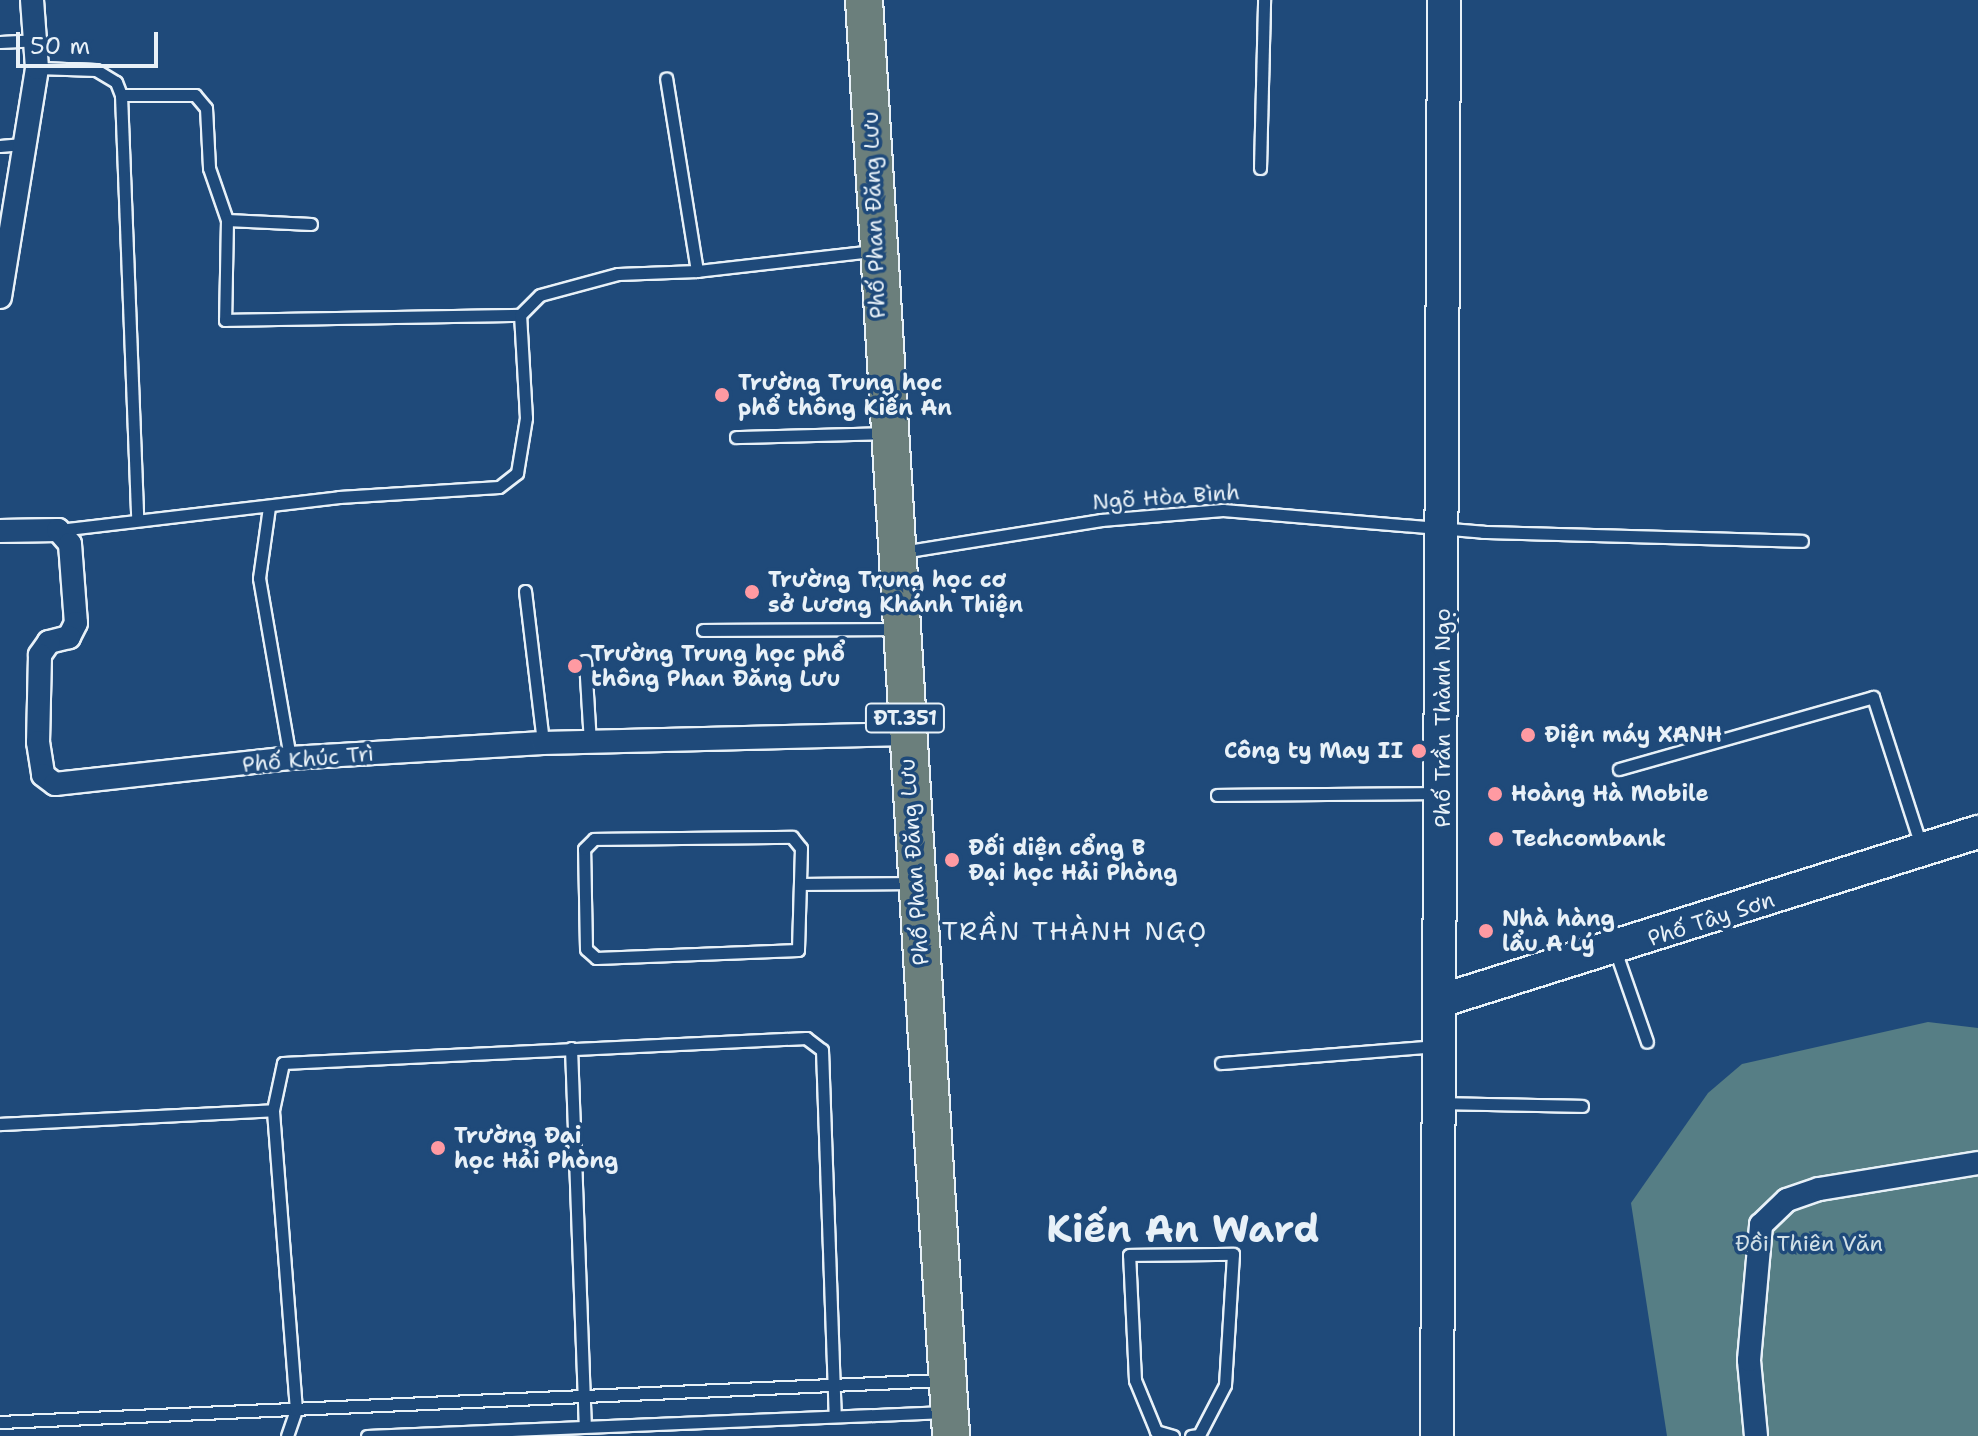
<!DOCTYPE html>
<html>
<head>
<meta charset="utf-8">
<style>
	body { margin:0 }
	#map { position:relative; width:1978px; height:1436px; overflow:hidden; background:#1f4a7a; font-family:"Shantell Sans",sans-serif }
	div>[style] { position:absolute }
	.green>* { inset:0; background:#567e85 }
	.roads { filter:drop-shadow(2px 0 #e8f1f8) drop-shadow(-2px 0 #e8f1f8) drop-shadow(0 2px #e8f1f8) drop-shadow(0 -2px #e8f1f8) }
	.lane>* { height:11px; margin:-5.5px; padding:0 5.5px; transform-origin:5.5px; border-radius:5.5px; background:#1f4a7a }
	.street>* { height:22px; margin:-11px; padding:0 11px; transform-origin:11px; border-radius:11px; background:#1f4a7a }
	.secondary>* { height:32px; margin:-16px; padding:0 16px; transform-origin:16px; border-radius:16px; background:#1f4a7a }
	.primary>* { height:36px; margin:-18px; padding:0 18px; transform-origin:18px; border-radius:18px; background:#6b7f7c }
	.dots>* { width:22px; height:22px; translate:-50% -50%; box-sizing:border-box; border:4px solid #1f4a7a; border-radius:50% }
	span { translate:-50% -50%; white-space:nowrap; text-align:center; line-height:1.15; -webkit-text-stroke:7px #1f4a7a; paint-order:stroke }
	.shield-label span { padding:2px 6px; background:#1f4a7a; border:2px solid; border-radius:6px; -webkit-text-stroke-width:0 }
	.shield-label { font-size:20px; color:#e8f1f8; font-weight:700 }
	.street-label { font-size:22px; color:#e8f1f8 }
	.poi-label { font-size:22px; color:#e8f1f8; font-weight:700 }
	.left { translate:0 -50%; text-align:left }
	.right { translate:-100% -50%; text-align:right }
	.park-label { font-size:22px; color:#d2e0e7 }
	.quarter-label { font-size:26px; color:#e8f1f8; letter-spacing:2px }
	.town-label { font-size:38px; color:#e8f1f8; font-weight:700 }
	.scale { position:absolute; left:16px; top:32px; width:142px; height:36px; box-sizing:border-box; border:4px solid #e8f1f8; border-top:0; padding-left:10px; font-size:24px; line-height:28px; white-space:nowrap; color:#e8f1f8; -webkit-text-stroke:6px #1f4a7a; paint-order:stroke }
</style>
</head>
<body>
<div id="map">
	<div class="green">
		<i style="clip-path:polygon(1928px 1022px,1978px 1028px,1978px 1436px,1667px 1436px,1631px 1203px,1708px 1093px,1742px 1064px)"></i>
	</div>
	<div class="roads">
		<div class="lane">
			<i style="left:0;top:42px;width:35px;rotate:-3deg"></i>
			<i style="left:37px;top:68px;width:59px;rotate:1.9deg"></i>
			<i style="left:96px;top:70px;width:23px;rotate:31deg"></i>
			<i style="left:116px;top:82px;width:14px;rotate:69deg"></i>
			<i style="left:121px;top:95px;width:425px;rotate:87.8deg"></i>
			<i style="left:121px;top:95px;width:74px"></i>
			<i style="left:195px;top:95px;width:17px;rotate:50deg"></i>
			<i style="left:206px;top:108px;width:60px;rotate:87.1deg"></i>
			<i style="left:209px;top:168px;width:55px;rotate:70.9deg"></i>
			<i style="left:227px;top:220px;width:84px;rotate:2.7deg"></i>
			<i style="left:0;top:146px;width:25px;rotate:-5deg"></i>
			<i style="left:1260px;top:168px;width:168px;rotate:-88.6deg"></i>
			<i style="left:227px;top:220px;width:100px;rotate:91.1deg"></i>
			<i style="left:225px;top:320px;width:295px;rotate:-1deg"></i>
			<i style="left:697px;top:271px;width:177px;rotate:-6.5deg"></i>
			<i style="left:736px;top:437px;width:149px;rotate:-1.5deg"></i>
			<i style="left:269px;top:507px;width:72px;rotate:98deg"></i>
			<i style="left:259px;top:578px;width:183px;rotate:80.2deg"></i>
			<i style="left:59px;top:530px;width:282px;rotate:-6.7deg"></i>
			<i style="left:339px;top:497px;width:160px;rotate:-3.6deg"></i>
			<i style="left:499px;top:487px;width:23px;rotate:-38deg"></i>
			<i style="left:517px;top:473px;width:56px;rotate:-80.7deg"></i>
			<i style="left:526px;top:418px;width:103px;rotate:-93.3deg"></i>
			<i style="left:520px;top:315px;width:28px;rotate:-45deg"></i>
			<i style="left:540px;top:295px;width:81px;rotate:-15.1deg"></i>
			<i style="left:618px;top:274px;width:79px;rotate:-2.2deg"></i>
			<i style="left:697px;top:271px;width:195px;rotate:-99.1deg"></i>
			<i style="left:902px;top:552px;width:202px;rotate:-9.1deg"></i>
			<i style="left:1101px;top:520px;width:122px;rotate:-4.7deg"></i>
			<i style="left:1223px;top:510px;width:261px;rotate:4.8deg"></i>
			<i style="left:1483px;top:532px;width:319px;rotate:1.6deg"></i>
			<i style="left:525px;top:591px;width:153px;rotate:83.2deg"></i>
			<i style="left:703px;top:630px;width:195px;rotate:-0.3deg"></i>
			<i style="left:585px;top:661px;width:81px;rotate:86.5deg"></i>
			<i style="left:1619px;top:769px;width:264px;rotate:-15.8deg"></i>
			<i style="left:1873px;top:697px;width:160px;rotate:72.1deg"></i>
			<i style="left:1217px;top:795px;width:220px;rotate:-0.5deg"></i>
			<i style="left:792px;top:837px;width:14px;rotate:51deg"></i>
			<i style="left:801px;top:848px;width:102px;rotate:91.7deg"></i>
			<i style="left:798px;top:950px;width:202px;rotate:177.7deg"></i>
			<i style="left:596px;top:958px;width:13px;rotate:-138deg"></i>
			<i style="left:586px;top:949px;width:100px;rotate:-91.1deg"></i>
			<i style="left:584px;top:849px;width:14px;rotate:-45deg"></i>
			<i style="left:594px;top:839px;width:198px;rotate:-0.6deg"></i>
			<i style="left:803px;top:884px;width:111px;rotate:-0.5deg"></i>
			<i style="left:1615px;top:950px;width:97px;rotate:70.8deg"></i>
			<i style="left:571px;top:1048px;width:378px;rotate:87.9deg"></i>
			<i style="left:1221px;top:1063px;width:218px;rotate:-4.5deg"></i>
			<i style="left:1442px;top:1103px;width:140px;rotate:1.2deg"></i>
			<i style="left:0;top:1124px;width:273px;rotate:-2.9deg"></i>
			<i style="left:0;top:1422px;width:944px;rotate:-2.55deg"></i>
			<i style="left:287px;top:1436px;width:28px;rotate:-71deg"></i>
			<i style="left:296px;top:1410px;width:301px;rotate:-94.4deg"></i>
			<i style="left:273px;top:1110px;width:48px;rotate:-78deg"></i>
			<i style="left:283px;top:1063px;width:524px;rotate:-2.74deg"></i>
			<i style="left:806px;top:1038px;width:20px;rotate:37deg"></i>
			<i style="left:822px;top:1050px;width:366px;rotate:88deg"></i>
			<i style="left:367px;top:1436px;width:579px;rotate:-2.37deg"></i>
			<i style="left:1173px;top:1436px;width:18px;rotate:-164deg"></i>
			<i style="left:1156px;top:1431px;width:55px;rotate:-112.4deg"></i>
			<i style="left:1135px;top:1380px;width:125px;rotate:-92.7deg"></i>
			<i style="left:1129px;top:1255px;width:104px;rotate:-0.6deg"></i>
			<i style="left:1233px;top:1254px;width:131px;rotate:93.5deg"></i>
			<i style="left:1225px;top:1385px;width:56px;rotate:117.5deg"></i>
			<i style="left:1199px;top:1435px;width:8px;rotate:173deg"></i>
		</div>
		<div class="street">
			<i style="left:0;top:297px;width:232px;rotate:-80.8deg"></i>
			<i style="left:37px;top:68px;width:68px;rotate:-94.2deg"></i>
			<i style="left:0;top:531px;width:58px;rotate:-1deg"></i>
			<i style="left:58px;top:530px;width:18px;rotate:49deg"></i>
			<i style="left:70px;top:544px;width:79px;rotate:85.7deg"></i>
			<i style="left:76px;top:623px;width:16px;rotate:117deg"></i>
			<i style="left:69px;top:637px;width:21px;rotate:166deg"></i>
			<i style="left:49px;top:642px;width:16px;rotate:125deg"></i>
			<i style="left:40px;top:655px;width:87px;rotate:91.3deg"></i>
			<i style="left:38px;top:742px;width:33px;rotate:81deg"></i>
			<i style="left:43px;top:775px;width:15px;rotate:37deg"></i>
			<i style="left:55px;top:784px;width:236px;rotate:-6.3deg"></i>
			<i style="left:290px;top:758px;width:253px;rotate:-3.4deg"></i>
			<i style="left:543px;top:743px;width:363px;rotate:-1.4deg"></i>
			<i style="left:1756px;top:1436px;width:76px;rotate:-95.3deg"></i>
			<i style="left:1749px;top:1360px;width:136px;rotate:-84.9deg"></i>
			<i style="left:1761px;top:1225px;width:36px;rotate:-44deg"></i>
			<i style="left:1787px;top:1200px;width:34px;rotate:-19deg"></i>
			<i style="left:1819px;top:1189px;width:161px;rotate:-9.3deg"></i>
		</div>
		<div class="secondary">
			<i style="left:1443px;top:1000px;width:561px;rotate:-17.43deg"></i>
			<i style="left:1437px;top:1436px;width:1436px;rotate:-89.72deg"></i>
		</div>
		<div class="primary">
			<i style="left:864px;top:0;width:1439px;rotate:86.53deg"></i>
		</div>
	</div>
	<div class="dots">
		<i style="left:722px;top:395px;background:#ff9aa2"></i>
		<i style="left:752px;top:592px;background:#ff9aa2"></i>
		<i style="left:575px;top:666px;background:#ff9aa2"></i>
		<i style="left:1528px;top:735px;background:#ff9aa2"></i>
		<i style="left:1419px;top:751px;background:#ff9aa2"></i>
		<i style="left:1495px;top:794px;background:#ff9aa2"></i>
		<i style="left:1496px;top:839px;background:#ff9aa2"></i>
		<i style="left:952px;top:860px;background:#ff9aa2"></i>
		<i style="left:1486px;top:931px;background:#ff9aa2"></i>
		<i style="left:438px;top:1148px;background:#ff9aa2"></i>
	</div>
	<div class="shield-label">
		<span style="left:905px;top:718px">ĐT.351</span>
	</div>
	<div class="street-label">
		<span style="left:874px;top:215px;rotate:-92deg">Phố Phan Đăng Lưu</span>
		<span style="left:1166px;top:497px;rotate:-4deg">Ngõ Hòa Bình</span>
		<span style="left:1443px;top:718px;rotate:-90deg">Phố Trần Thành Ngọ</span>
		<span style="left:308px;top:759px;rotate:-5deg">Phố Khúc Trì</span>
		<span style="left:914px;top:862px;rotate:-94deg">Phố Phan Đăng Lưu</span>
		<span style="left:1711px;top:919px;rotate:-18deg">Phố Tây Sơn</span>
	</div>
	<div class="poi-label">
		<span class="left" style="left:738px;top:395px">Trường Trung học<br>phổ thông Kiến An</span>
		<span class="left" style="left:768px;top:592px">Trường Trung học cơ<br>sở Lương Khánh Thiện</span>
		<span class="left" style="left:591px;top:666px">Trường Trung học phổ<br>thông Phan Đăng Lưu</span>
		<span class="left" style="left:1544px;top:735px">Điện máy XANH</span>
		<span class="right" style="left:1403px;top:751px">Công ty May II</span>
		<span class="left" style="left:1511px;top:794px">Hoàng Hà Mobile</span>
		<span class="left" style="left:1512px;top:839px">Techcombank</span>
		<span class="left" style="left:968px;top:860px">Đối diện cổng B<br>Đại học Hải Phòng</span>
		<span class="left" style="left:1502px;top:931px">Nhà hàng<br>lẩu A Lý</span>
		<span class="left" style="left:454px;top:1148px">Trường Đại<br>học Hải Phòng</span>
	</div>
	<div class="park-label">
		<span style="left:1809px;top:1244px">Đồi Thiên Văn</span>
	</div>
	<div class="quarter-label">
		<span style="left:1075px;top:931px">TRẦN THÀNH NGỌ</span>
	</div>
	<div class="town-label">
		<span style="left:1183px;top:1229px">Kiến An Ward</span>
	</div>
	<div class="scale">50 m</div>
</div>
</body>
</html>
